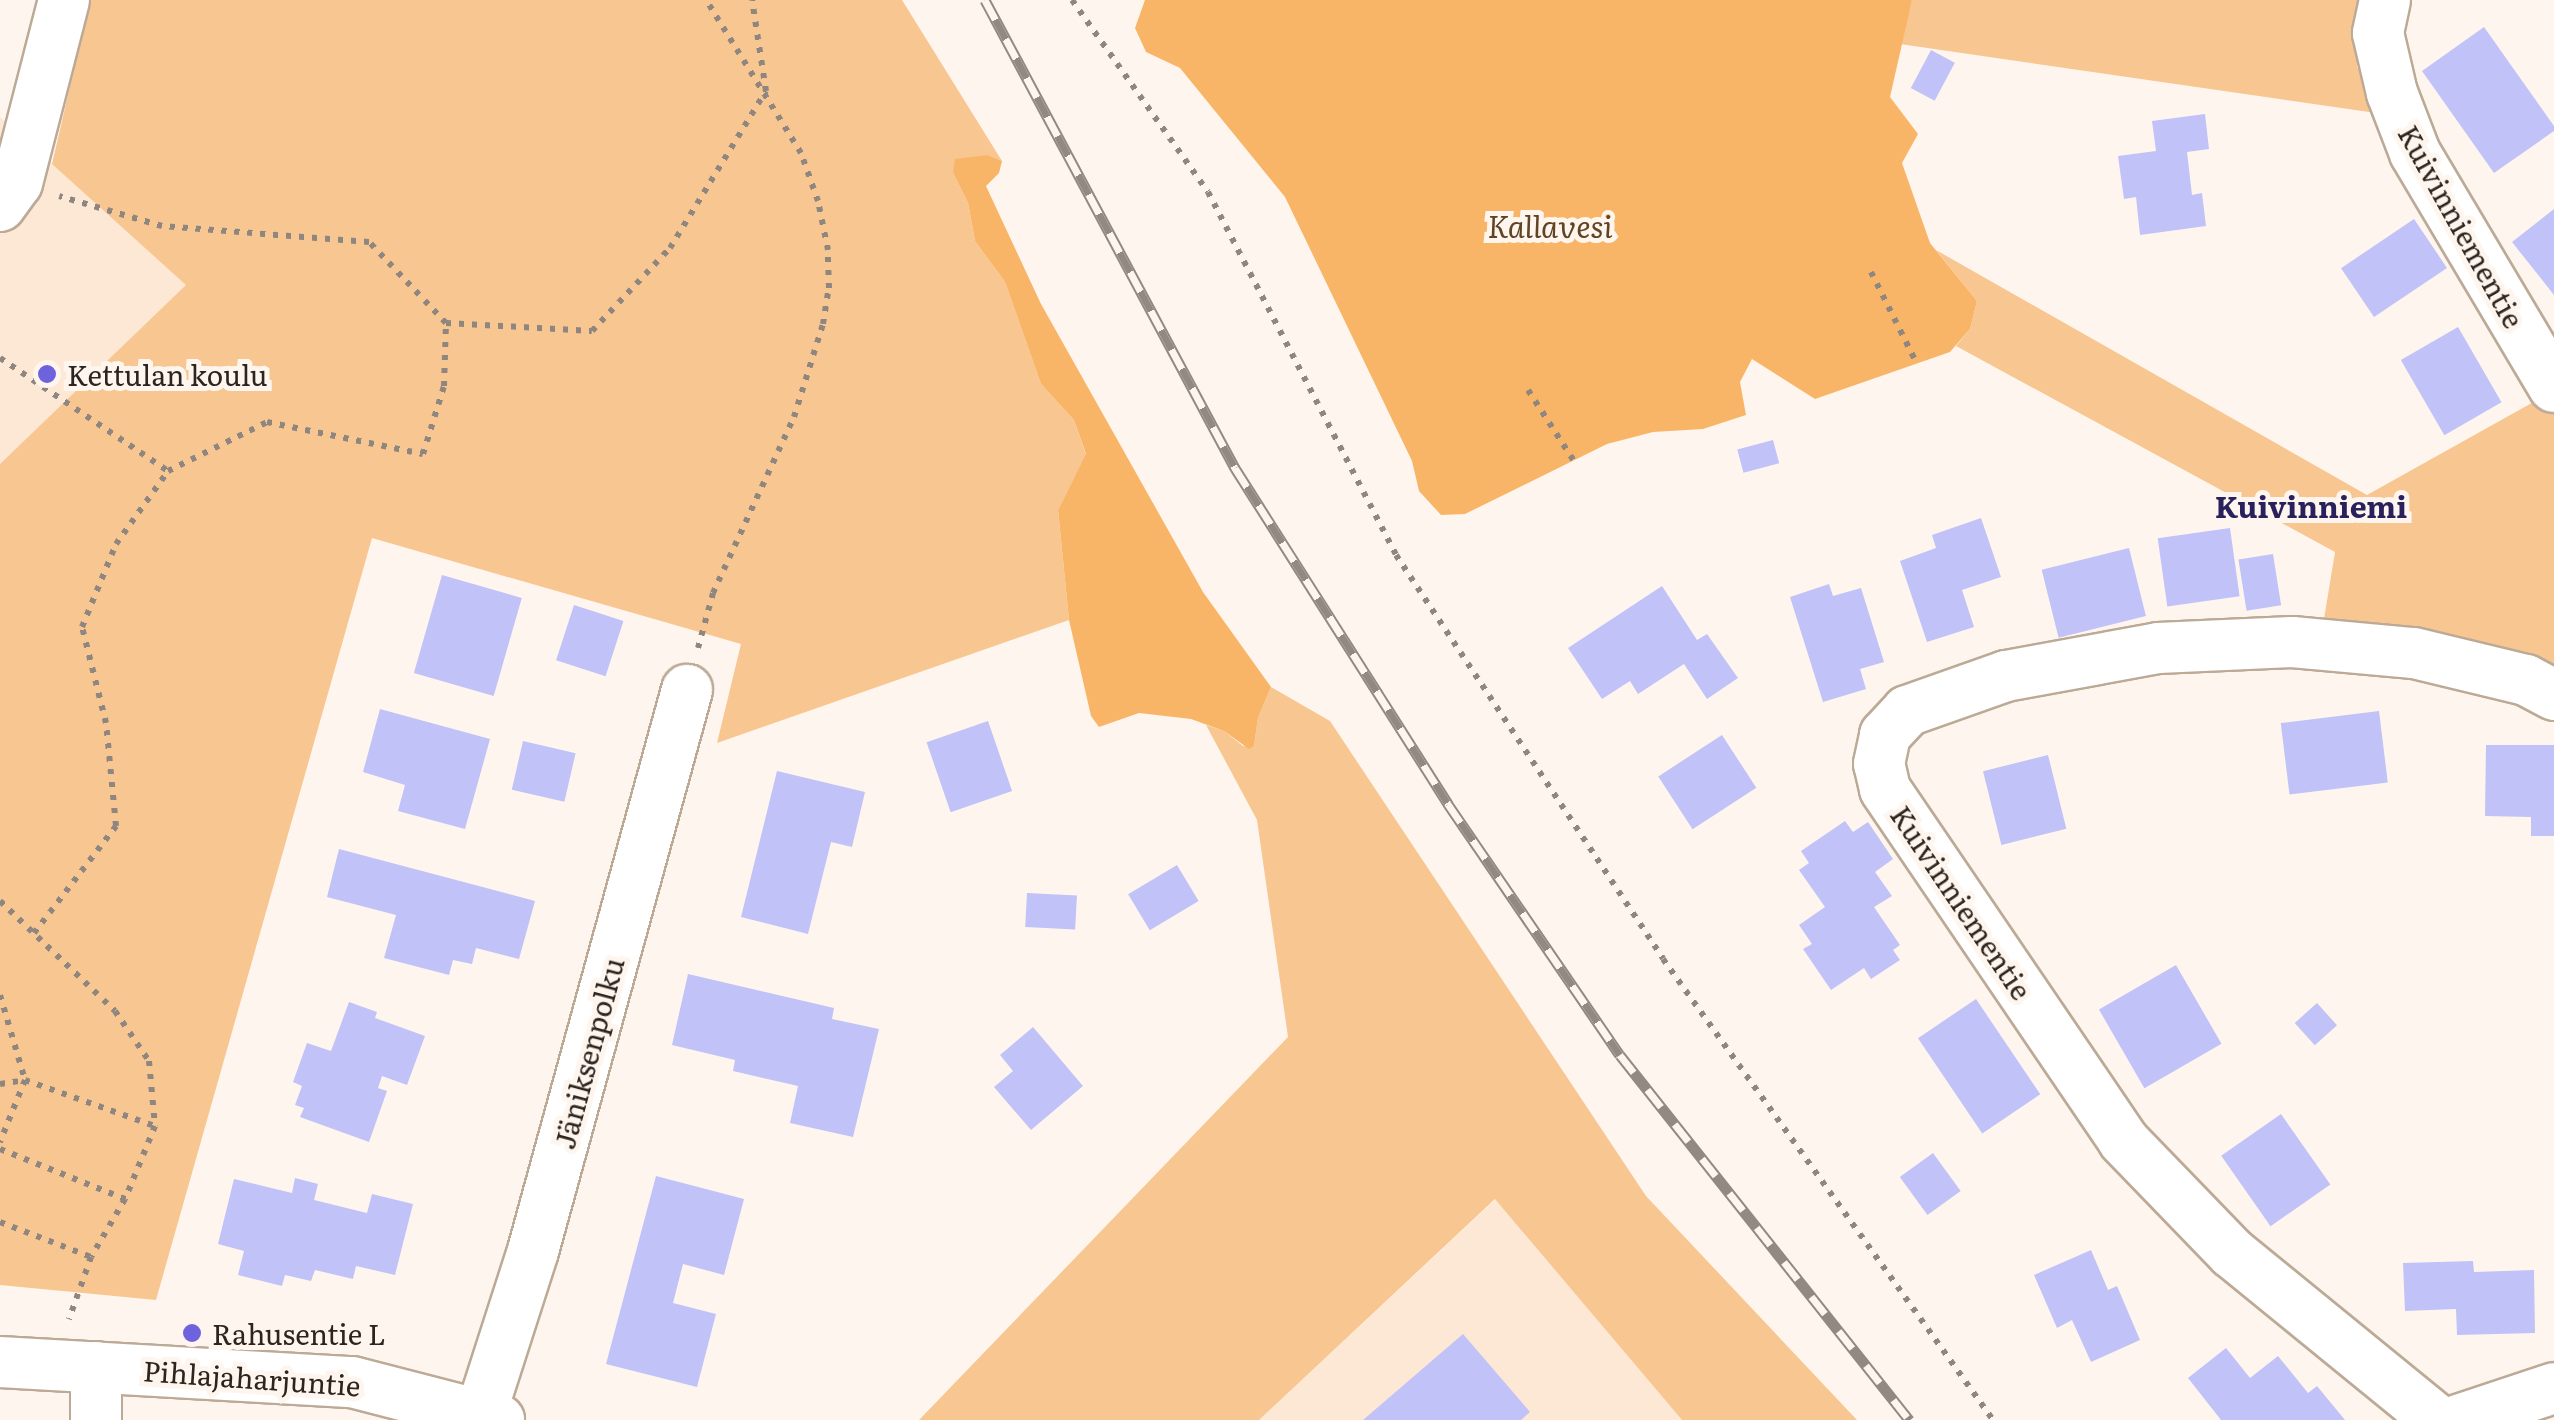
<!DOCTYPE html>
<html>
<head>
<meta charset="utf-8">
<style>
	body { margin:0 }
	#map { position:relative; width:2554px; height:1420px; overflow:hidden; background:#fef6ee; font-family:Literata,serif }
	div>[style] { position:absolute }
	.built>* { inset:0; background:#fce8d4 }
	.green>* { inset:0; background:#f8c690 }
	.water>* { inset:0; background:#f9b567 }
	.building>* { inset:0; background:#c1c2f7; transform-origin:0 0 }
	.path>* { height:6px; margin-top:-3px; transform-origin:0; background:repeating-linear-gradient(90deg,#8e867f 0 5px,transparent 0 13px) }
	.roads { filter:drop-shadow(2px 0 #bcaa97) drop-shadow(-2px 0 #bcaa97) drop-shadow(0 2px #bcaa97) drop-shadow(0 -2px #bcaa97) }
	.minor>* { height:50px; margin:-25px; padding:0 25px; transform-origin:25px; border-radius:25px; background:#fff }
	.rail>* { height:11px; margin-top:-5.5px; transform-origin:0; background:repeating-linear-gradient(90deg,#fef6ee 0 22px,#918a82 0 44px); box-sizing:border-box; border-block:2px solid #918a82 }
	.dots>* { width:28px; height:28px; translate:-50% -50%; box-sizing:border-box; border:5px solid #fef6ee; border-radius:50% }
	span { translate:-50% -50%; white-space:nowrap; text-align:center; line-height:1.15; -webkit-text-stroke:10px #fef6ee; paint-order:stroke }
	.street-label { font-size:28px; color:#2c251e }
	.poi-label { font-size:28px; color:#2c251e }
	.left { translate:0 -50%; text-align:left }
	.water-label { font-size:30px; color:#604423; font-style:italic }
	.neighbourhood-label { font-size:30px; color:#28215b; font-weight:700 }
</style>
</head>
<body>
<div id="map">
	<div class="built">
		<i style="clip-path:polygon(0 117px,187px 285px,0 464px)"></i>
		<i style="clip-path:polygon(1496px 1199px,1682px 1420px,1259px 1420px)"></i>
	</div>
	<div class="green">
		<i style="clip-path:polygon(90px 0,902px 0,1002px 161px,988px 155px,953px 173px,968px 203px,975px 241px,1005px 282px,1041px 384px,1074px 420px,1086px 455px,1058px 510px,1069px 620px,717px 743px,741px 644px,372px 538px,156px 1300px,0 1285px,0 464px,186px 285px,52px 164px)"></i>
		<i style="clip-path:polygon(1912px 0,2364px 0,2357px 66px,2376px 113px,1900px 44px)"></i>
		<i style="clip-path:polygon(1936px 250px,2367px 495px,2546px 395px,2554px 408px,2554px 676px,2323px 625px,2335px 552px,1956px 346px,1970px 329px,1977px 301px)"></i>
		<i style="clip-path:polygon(1271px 687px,1330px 721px,1646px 1196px,1857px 1420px,1682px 1420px,1495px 1199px,1259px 1420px,919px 1420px,1288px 1037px,1257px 820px,1206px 725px,1224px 731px,1243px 746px,1254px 746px,1258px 718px)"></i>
	</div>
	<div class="water">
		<i style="clip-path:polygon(1145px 0,1912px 0,1890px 97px,1918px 134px,1902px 163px,1930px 243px,1977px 301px,1970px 329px,1950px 352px,1815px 399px,1752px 359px,1740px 382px,1746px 415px,1703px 429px,1653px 432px,1607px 444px,1465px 514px,1441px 515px,1419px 491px,1412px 461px,1285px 197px,1180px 68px,1146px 52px,1135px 28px)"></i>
		<i style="clip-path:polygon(988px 155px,1002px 161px,999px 173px,986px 186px,1041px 304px,1203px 592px,1271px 687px,1258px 718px,1254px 746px,1249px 749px,1224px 731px,1191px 719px,1139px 713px,1099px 727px,1091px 716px,1069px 620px,1058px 510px,1086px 454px,1074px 420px,1041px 384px,1005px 282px,975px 241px,968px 203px,953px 173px,955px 159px)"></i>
	</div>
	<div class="building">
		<i style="clip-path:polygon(2484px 27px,2554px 126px,2554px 131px,2494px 173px,2422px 71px)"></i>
		<i style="left:1931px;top:50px;width:27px;height:43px;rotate:28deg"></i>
		<i style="clip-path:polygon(2205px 114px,2209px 149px,2187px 152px,2192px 195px,2202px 193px,2206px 226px,2140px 235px,2136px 197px,2124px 199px,2118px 156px,2156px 151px,2152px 121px)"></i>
		<i style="clip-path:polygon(2554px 209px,2554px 295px,2512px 242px)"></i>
		<i style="left:2414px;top:219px;width:59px;height:88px;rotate:56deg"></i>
		<i style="left:2458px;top:327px;width:87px;height:66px;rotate:60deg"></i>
		<i style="left:1773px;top:440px;width:24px;height:37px;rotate:75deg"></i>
		<i style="clip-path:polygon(1981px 518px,2001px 577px,1962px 590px,1974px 627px,1927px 642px,1900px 561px,1936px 548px,1932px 535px)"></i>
		<i style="left:2230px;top:528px;width:69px;height:73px;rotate:82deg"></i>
		<i style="left:2129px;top:548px;width:70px;height:90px;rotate:76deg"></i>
		<i style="left:2273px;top:554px;width:52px;height:35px;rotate:81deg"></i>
		<i style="left:442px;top:575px;width:83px;height:102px;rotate:16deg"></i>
		<i style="clip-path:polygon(1829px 584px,1833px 596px,1861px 588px,1884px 662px,1860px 669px,1866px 689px,1823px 702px,1790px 597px)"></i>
		<i style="clip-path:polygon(1662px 586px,1697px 640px,1707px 634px,1738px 678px,1707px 699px,1684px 664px,1638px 694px,1630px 681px,1602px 699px,1568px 648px)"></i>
		<i style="left:574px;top:605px;width:52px;height:58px;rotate:18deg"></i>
		<i style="clip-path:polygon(380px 709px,490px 739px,465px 829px,398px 811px,405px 785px,363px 772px)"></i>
		<i style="left:2379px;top:711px;width:72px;height:99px;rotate:83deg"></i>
		<i style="left:988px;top:721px;width:74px;height:65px;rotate:71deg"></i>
		<i style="left:1722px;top:735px;width:63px;height:76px;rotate:57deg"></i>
		<i style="left:523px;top:741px;width:54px;height:50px;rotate:13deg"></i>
		<i style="clip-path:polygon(2486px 745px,2554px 745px,2554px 836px,2531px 836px,2531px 817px,2485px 816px)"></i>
		<i style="left:2048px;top:755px;width:76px;height:67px;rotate:76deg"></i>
		<i style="clip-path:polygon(777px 771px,865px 792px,852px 847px,831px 842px,808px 934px,741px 917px)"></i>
		<i style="clip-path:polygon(1845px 821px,1853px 832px,1868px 822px,1893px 859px,1875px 872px,1892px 896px,1874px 907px,1900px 945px,1893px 950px,1900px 960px,1871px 979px,1864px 968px,1831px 990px,1803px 949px,1812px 944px,1799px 925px,1825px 907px,1799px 870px,1809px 863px,1801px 851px)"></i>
		<i style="clip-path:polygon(339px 849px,535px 901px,519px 959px,476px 948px,472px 964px,453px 960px,449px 975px,384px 958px,396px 915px,327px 897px)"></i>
		<i style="left:1177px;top:865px;width:42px;height:57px;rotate:59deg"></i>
		<i style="left:1027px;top:893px;width:50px;height:34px;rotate:3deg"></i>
		<i style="left:2176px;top:965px;width:91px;height:89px;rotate:60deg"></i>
		<i style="clip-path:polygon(688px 974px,834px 1008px,832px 1019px,879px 1029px,853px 1137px,790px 1123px,798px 1086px,733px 1071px,735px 1060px,672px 1045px)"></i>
		<i style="left:1976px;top:999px;width:115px;height:70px;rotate:56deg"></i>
		<i style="clip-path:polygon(349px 1002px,377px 1012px,375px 1018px,425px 1036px,407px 1085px,382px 1076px,378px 1088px,387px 1091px,369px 1142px,300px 1117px,304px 1108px,295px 1105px,302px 1086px,293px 1082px,307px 1043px,331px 1051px)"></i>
		<i style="left:2317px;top:1003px;width:30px;height:30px;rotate:48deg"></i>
		<i style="clip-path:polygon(1033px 1027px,1083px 1086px,1031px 1130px,994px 1087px,1013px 1071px,1000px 1055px)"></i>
		<i style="left:2281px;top:1114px;width:86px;height:73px;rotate:55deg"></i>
		<i style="left:1933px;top:1153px;width:47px;height:41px;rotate:54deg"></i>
		<i style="clip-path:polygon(656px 1176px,744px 1199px,724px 1275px,683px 1264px,673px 1303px,716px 1314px,697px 1387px,606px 1364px)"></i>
		<i style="clip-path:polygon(295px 1178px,318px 1184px,314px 1200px,367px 1213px,372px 1194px,413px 1204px,395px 1275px,356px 1266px,353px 1279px,315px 1270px,311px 1281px,285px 1275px,282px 1286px,238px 1275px,244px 1251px,218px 1244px,234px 1179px,292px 1193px)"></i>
		<i style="clip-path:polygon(2091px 1250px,2108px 1290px,2117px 1286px,2140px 1340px,2091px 1362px,2072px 1320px,2057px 1328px,2034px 1275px)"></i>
		<i style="clip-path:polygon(2473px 1261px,2474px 1272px,2534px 1270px,2535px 1333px,2457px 1335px,2456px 1309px,2405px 1311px,2403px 1263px)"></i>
		<i style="clip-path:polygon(1463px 1334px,1530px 1412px,1521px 1420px,1363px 1420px)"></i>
		<i style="clip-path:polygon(2226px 1348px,2250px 1378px,2278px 1356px,2308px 1393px,2317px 1386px,2345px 1420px,2221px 1420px,2188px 1378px)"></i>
	</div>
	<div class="path">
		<i style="left:1072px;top:0;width:235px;rotate:54.7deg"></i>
		<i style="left:1208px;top:192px;width:409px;rotate:62.6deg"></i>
		<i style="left:1396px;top:555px;width:484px;rotate:56.5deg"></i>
		<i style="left:1663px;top:959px;width:567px;rotate:54.4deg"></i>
		<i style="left:1871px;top:272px;width:103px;rotate:63.4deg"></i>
		<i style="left:446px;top:323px;width:146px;rotate:3.1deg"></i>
		<i style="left:592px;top:331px;width:114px;rotate:-46.8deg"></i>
		<i style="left:670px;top:248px;width:184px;rotate:-58.6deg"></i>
		<i style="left:766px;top:91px;width:92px;rotate:-98.7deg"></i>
		<i style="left:0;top:358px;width:202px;rotate:33.9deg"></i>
		<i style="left:1528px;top:390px;width:85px;rotate:57.1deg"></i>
		<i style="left:698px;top:648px;width:57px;rotate:-74.7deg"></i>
		<i style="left:713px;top:593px;width:194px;rotate:-65.3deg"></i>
		<i style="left:794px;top:417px;width:97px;rotate:-72.7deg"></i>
		<i style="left:823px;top:324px;width:36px;rotate:-81deg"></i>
		<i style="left:829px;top:288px;width:38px;rotate:-92deg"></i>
		<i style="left:828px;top:250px;width:50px;rotate:-101.5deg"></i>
		<i style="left:818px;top:201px;width:51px;rotate:-109.5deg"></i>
		<i style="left:801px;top:153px;width:180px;rotate:-121.8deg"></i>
		<i style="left:0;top:901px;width:159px;rotate:43.7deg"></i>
		<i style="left:115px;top:1011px;width:60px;rotate:55.8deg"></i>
		<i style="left:149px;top:1061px;width:65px;rotate:84.7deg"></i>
		<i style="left:155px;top:1126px;width:79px;rotate:112.3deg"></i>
		<i style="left:125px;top:1199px;width:67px;rotate:120.4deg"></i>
		<i style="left:91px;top:1257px;width:66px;rotate:109.5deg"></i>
		<i style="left:34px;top:933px;width:135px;rotate:-52.5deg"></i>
		<i style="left:116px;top:826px;width:103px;rotate:-95.5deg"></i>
		<i style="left:106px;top:723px;width:99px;rotate:-104deg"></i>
		<i style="left:82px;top:627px;width:90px;rotate:-67.7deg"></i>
		<i style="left:116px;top:544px;width:90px;rotate:-54.5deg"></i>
		<i style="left:168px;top:471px;width:110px;rotate:-26.3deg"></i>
		<i style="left:267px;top:422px;width:159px;rotate:11.6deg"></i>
		<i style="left:423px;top:454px;width:71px;rotate:-72.8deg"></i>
		<i style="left:444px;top:386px;width:63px;rotate:-88.2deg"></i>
		<i style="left:446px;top:323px;width:112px;rotate:-133.5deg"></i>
		<i style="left:369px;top:242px;width:208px;rotate:-175.6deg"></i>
		<i style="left:162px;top:226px;width:107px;rotate:-163.8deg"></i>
		<i style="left:0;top:995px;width:89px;rotate:73.6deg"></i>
		<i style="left:25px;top:1080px;width:67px;rotate:112deg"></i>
		<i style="left:0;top:1084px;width:25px;rotate:-9deg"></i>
		<i style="left:25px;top:1080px;width:138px;rotate:19.5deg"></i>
		<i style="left:0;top:1149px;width:135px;rotate:21.8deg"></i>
		<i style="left:0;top:1222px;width:97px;rotate:21deg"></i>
	</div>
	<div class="roads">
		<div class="minor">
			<i style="left:2385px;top:0;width:34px;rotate:102deg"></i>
			<i style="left:2378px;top:33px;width:62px;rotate:76.9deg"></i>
			<i style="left:2392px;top:93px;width:64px;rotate:69deg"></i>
			<i style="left:2415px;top:153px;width:272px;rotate:59.3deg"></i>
			<i style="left:0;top:206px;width:29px;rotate:-54deg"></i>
			<i style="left:17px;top:183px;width:189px;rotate:-75.6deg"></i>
			<i style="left:0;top:1362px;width:353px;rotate:3.3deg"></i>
			<i style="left:352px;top:1382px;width:152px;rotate:14.5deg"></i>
			<i style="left:96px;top:1367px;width:53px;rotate:90deg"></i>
			<i style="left:481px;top:1413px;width:170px;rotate:-72.2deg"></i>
			<i style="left:533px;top:1251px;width:582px;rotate:-74.65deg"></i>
			<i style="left:2437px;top:1420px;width:264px;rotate:-140.8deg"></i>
			<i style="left:2232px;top:1253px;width:156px;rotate:-134deg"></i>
			<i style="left:2124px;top:1141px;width:425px;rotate:-124.2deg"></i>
			<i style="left:1885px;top:789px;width:26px;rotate:-103deg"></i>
			<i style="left:1879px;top:764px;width:30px;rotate:-78deg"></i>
			<i style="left:1885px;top:735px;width:33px;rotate:-47deg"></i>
			<i style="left:1907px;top:711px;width:105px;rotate:-19.5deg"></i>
			<i style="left:2006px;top:676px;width:155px;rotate:-10.4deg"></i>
			<i style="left:2158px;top:648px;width:134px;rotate:-2.6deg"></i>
			<i style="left:2292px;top:642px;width:122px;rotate:5.2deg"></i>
			<i style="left:2414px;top:653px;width:115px;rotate:13.6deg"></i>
			<i style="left:2526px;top:680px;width:32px;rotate:28deg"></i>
			<i style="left:2458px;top:1420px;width:101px;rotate:-18.4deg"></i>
		</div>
	</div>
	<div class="rail">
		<i style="left:985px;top:0;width:531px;rotate:61.89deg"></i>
		<i style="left:1235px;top:468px;width:398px;rotate:57.6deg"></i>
		<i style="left:1448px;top:804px;width:304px;rotate:55.6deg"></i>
		<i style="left:1620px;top:1055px;width:466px;rotate:51.6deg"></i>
	</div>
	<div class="dots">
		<i style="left:47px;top:374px;background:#6f62dd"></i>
		<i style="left:192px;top:1333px;background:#6f62dd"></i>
	</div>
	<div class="street-label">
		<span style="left:2462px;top:226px;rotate:61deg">Kuivinniementie</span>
		<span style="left:1962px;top:902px;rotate:56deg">Kuivinniementie</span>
		<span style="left:588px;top:1053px;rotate:-75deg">Jäniksenpolku</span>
		<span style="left:252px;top:1377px;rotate:4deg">Pihlajaharjuntie</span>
	</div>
	<div class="poi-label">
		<span class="left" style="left:67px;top:374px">Kettulan koulu</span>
		<span class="left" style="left:212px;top:1333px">Rahusentie L</span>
	</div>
	<div class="water-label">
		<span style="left:1550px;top:225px">Kallavesi</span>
	</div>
	<div class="neighbourhood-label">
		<span style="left:2311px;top:505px">Kuivinniemi</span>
	</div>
</div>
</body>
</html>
